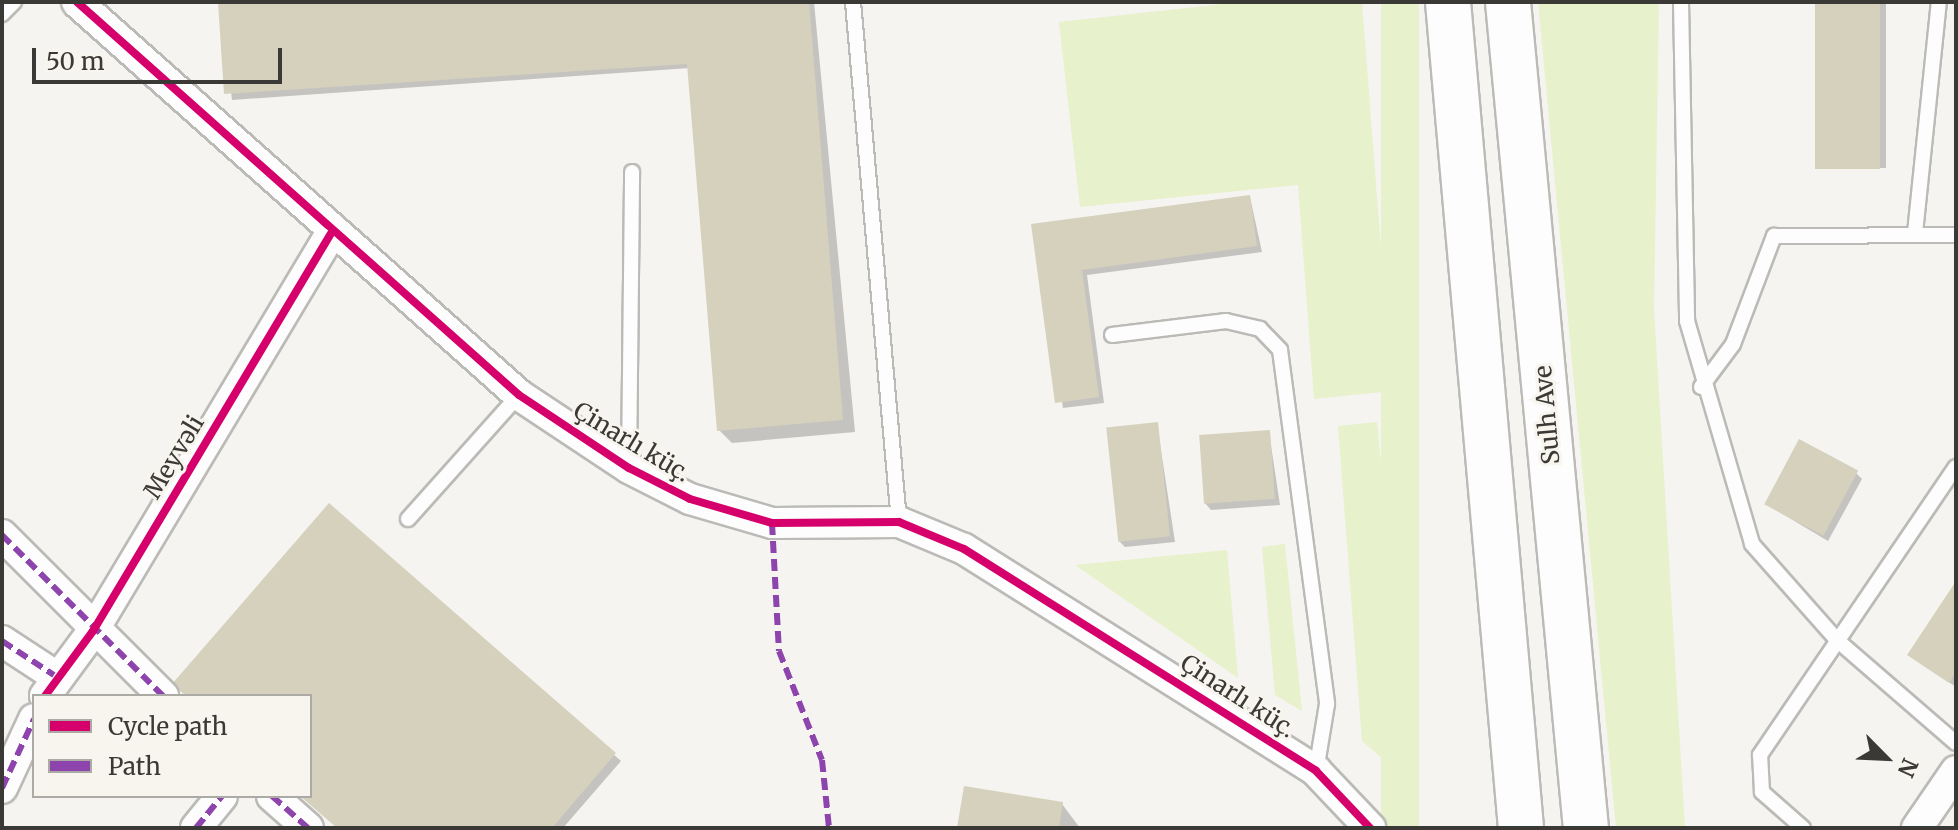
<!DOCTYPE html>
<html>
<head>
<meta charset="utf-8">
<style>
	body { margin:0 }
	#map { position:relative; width:1958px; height:830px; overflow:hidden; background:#f5f4f0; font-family:Merriweather,serif }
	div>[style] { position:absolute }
	.green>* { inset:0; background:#e7f1cc; transform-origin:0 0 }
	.shadow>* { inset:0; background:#0003; transform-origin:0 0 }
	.building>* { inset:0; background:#d6d1bd; transform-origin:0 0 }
	.roads { filter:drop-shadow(2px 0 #bbbab7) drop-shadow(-2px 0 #bbbab7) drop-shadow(0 2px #bbbab7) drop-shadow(0 -2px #bbbab7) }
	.service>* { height:14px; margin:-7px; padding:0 7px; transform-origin:7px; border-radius:7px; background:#fefdfd }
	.minor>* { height:30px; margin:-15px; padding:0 15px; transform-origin:15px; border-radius:15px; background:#fefdfd }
	.trunk>* { height:44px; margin:-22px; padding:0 22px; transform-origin:22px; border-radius:22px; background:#fefdfd }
	.quiet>* { height:6px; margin-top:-3px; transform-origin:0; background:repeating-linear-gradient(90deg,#8e44ad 0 12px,transparent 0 18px) }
	.cycleway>* { height:8px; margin:-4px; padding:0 4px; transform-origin:4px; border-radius:4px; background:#d6006c }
	span { translate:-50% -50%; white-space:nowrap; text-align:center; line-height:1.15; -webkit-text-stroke:6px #f7f5ee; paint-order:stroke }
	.street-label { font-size:24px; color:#3a3936 }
	.frame { position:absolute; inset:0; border:4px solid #3a3936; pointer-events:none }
	.legend { position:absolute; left:32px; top:694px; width:280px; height:104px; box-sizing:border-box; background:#f7f5ee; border:2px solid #abaaa4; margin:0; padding:10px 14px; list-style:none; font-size:24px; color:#3a3936 }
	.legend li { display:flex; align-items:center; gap:16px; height:40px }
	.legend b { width:40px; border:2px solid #abaaa4 }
	.north { position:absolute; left:1846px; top:718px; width:80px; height:80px; -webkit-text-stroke:6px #f7f5ee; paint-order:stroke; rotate:114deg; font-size:22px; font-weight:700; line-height:32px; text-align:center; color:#3a3936 }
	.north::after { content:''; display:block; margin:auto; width:28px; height:36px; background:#3a3936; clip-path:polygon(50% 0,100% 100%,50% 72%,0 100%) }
	.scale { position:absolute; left:32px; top:48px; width:250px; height:36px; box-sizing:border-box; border:4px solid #3a3936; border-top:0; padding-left:10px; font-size:24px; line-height:28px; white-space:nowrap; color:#3a3936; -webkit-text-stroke:6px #f7f5ee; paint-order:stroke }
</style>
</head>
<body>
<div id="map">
	<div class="green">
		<i style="clip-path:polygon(1241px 2px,1362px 2px,1392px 391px,1314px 399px,1298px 185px,1080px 207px,1059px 22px)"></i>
		<i style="left:1381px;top:2px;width:38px;height:830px"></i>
		<i style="clip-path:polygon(1538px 2px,1659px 2px,1654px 309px,1685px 828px,1616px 828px)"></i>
		<i style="clip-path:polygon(1377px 422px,1412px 784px,1362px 741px,1338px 426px)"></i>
		<i style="clip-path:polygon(1285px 544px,1302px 711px,1275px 695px,1262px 547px)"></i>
		<i style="clip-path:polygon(1227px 550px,1238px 678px,1075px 565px)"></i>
	</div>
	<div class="shadow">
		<i style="clip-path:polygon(220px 2px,814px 2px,855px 432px,732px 443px,719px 430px,690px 68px,232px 100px)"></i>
		<i style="left:1817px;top:2px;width:69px;height:166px"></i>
		<i style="clip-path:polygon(1250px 197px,1262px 252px,1087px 275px,1104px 403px,1063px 408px,1033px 226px)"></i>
		<i style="clip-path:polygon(1157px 424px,1175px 542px,1125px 547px,1119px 541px)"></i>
		<i style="clip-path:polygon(1269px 432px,1280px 505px,1211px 510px,1205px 503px)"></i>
		<i style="clip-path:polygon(1856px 473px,1862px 479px,1828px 541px,1766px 504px)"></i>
		<i style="clip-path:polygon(329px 506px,621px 761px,563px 828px,339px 828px,302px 796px,310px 796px,310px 696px,188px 696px)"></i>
		<i style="clip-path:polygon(1956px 585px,1956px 687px,1916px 660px)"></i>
		<i style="clip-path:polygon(1062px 804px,1080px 828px,959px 828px)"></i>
	</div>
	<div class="building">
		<i style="clip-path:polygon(218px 2px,809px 2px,843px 420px,717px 431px,687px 64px,224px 94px)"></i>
		<i style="left:1815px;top:2px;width:65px;height:167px"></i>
		<i style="clip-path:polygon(1250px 195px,1257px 246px,1082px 270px,1099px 397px,1055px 403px,1031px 224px)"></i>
		<i style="left:1158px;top:422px;width:115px;height:52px;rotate:84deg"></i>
		<i style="left:1270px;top:430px;width:69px;height:71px;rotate:86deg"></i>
		<i style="left:1799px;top:439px;width:67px;height:74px;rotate:28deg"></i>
		<i style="clip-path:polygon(329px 503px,616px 753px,552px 828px,337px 828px,300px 796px,310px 796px,310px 696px,186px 696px,172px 684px)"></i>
		<i style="clip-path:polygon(1956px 581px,1956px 672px,1949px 683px,1907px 655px)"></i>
		<i style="clip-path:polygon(964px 786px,1063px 802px,1059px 828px,957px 828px)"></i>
	</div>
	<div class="roads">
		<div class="service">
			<i style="left:853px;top:2px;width:522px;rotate:84.94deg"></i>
			<i style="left:1681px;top:2px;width:319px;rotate:88.9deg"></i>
			<i style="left:1687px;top:321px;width:232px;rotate:73.7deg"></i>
			<i style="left:1752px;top:544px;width:128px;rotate:48.5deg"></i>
			<i style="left:1837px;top:640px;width:157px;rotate:40.9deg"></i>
			<i style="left:2px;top:14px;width:17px;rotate:-45deg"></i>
			<i style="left:1915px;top:233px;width:232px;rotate:-84.1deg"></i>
			<i style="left:1112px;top:335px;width:115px;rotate:-7deg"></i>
			<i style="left:1226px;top:321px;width:35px;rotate:13deg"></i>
			<i style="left:1260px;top:329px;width:29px;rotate:46deg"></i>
			<i style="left:1280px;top:350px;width:357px;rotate:82.4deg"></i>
			<i style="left:1327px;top:704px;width:68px;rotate:99.3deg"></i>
			<i style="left:1701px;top:387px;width:54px;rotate:-53.3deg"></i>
			<i style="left:1733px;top:344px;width:116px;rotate:-69.2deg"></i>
			<i style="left:1774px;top:236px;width:182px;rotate:-0.3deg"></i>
			<i style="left:629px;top:468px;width:296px;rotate:-89.4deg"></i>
			<i style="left:408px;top:519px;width:166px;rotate:-48.2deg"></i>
			<i style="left:1803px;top:828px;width:55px;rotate:-138.7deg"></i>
			<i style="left:1762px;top:792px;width:37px;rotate:-93deg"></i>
			<i style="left:1760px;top:755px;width:348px;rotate:-55.8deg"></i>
		</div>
		<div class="minor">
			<i style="left:77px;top:2px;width:591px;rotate:41.64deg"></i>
			<i style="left:519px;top:395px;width:132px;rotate:33.6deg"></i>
			<i style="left:629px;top:468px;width:68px;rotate:26.9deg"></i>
			<i style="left:690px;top:499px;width:85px;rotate:16.3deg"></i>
			<i style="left:772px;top:523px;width:127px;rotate:-0.5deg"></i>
			<i style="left:899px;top:522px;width:70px;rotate:22.6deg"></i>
			<i style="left:964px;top:549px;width:416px;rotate:32.2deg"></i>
			<i style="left:1316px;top:771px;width:79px;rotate:46.5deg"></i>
			<i style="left:2px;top:535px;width:228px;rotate:45deg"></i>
			<i style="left:2px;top:641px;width:62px;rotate:33.2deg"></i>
			<i style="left:45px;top:696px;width:81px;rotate:-53.6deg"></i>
			<i style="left:93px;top:631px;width:463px;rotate:-59.1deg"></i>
			<i style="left:2px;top:788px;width:76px;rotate:-65.1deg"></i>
			<i style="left:272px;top:796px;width:48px;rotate:41.6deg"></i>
			<i style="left:196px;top:828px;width:41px;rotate:-50.9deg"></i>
			<i style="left:1917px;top:828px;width:69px;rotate:-55.6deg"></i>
		</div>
		<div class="trunk">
			<i style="left:1448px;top:2px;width:829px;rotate:84.95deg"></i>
			<i style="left:1508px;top:2px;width:830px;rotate:84.61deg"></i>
		</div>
	</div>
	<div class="quiet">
		<i style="left:772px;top:523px;width:128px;rotate:86.9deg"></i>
		<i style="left:779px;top:651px;width:117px;rotate:68.5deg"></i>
		<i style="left:822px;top:760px;width:68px;rotate:84.1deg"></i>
		<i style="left:2px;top:535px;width:228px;rotate:45deg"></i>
		<i style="left:2px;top:641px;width:62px;rotate:33.2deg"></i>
		<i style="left:2px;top:788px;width:76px;rotate:-65.1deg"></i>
		<i style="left:272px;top:796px;width:48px;rotate:41.6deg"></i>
		<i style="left:196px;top:828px;width:41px;rotate:-50.9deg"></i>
	</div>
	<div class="cycleway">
		<i style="left:77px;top:2px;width:591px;rotate:41.64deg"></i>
		<i style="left:519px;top:395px;width:132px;rotate:33.6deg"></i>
		<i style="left:629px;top:468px;width:68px;rotate:26.9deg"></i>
		<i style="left:690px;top:499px;width:85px;rotate:16.3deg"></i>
		<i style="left:772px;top:523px;width:127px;rotate:-0.5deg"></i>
		<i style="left:899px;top:522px;width:70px;rotate:22.6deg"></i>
		<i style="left:964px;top:549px;width:416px;rotate:32.2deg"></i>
		<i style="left:1316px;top:771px;width:79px;rotate:46.5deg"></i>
		<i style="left:45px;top:696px;width:81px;rotate:-53.6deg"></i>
		<i style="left:93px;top:631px;width:463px;rotate:-59.1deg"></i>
	</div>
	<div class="street-label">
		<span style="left:1547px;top:415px;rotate:-95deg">Sulh Ave</span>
		<span style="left:632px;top:442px;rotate:31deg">Çinarlı küç.</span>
		<span style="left:174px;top:457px;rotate:-59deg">Meyvəli</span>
		<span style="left:1238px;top:696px;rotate:33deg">Çinarlı küç.</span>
	</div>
	<div class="frame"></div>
	<ul class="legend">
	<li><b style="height:10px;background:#d6006c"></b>Cycle path</li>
	<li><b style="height:10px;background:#8e44ad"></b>Path</li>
	</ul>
	<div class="north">N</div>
	<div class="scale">50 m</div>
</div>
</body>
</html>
